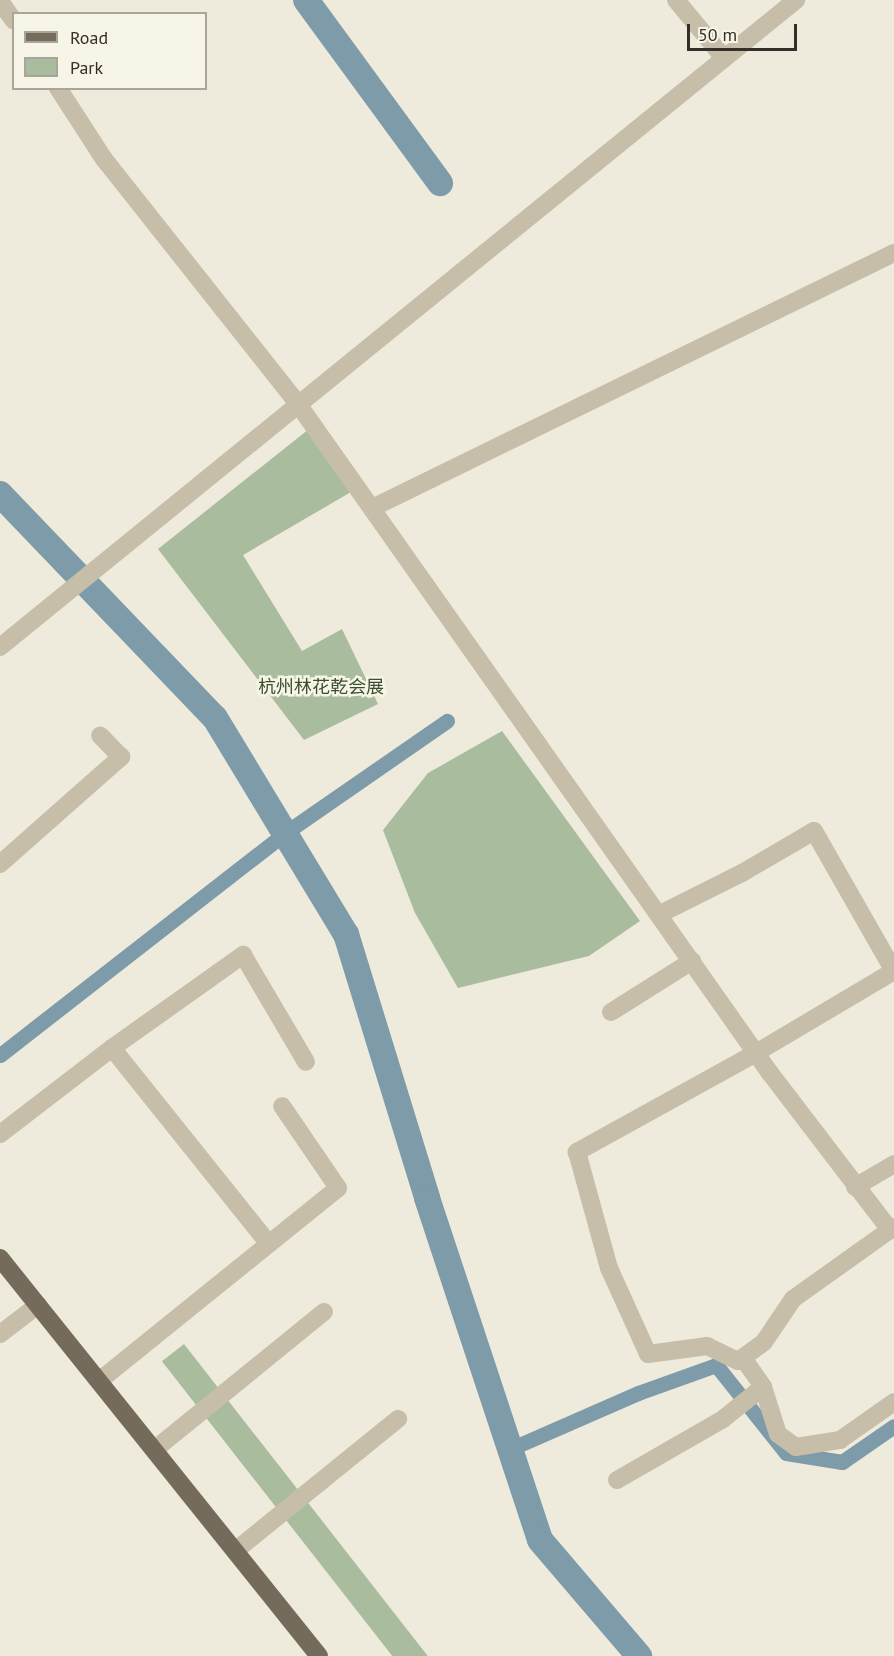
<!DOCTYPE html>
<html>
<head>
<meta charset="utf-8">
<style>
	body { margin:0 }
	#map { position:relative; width:894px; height:1656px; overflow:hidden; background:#efebdc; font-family:"PT Sans","Noto Sans SC",sans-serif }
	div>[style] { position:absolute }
	.green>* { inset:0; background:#a9bc9e; transform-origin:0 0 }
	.canal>* { height:15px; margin:-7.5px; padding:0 7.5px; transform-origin:7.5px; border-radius:7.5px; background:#7e9ba9 }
	.river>* { height:26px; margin:-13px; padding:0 13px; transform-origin:13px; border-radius:13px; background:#7e9ba9 }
	.minor>* { height:18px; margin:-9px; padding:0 9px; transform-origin:9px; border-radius:9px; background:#c6bea9 }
	.major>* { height:18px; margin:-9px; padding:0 9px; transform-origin:9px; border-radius:9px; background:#746b5b }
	span { translate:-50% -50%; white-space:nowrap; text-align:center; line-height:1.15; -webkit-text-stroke:5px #f7f4e8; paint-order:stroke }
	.park-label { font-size:18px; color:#3a4f2f }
	.legend { position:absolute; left:12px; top:12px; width:195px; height:78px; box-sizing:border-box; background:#f7f4e8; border:2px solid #a9a59b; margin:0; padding:8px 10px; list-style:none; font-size:18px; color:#342f28 }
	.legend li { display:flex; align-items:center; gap:12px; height:30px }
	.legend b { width:30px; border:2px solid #a9a59b }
	.scale { position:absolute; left:687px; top:24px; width:110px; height:27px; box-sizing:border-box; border:3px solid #342f28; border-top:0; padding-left:8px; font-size:18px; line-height:21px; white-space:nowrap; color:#342f28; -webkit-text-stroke:4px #f7f4e8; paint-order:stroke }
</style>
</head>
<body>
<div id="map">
	<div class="green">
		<i style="clip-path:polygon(309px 429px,351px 492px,243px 555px,302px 651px,342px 629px,378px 704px,304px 740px,158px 549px)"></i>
		<i style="clip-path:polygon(502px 731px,640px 921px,589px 956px,458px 988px,415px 913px,383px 830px,428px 773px)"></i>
		<i style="left:184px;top:1344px;width:399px;height:28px;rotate:52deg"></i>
	</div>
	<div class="canal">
		<i style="left:0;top:1055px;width:361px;rotate:-37.9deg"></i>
		<i style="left:285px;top:833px;width:197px;rotate:-34.7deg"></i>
		<i style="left:510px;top:1449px;width:140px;rotate:-23.6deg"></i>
		<i style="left:638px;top:1393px;width:83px;rotate:-19.7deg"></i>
		<i style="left:716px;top:1365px;width:112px;rotate:51.5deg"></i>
		<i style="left:786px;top:1453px;width:57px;rotate:9.1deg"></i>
		<i style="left:842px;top:1462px;width:63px;rotate:-34.7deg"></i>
	</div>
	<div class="river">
		<i style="left:306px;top:0;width:227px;rotate:53.8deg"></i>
		<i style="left:0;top:494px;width:310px;rotate:46.2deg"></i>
		<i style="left:215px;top:718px;width:253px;rotate:58.8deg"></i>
		<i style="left:346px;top:934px;width:276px;rotate:72.9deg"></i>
		<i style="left:427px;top:1198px;width:360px;rotate:71.7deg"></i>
		<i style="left:540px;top:1540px;width:153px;rotate:49.5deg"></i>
	</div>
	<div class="minor">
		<i style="left:676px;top:0;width:75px;rotate:50.4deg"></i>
		<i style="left:0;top:1px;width:24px;rotate:55deg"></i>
		<i style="left:58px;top:88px;width:85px;rotate:57.1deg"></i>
		<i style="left:104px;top:159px;width:313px;rotate:51.6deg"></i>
		<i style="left:298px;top:404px;width:819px;rotate:54.8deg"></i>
		<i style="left:770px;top:1073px;width:198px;rotate:52.6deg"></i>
		<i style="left:372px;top:508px;width:581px;rotate:-26.04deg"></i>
		<i style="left:0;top:647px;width:1026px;rotate:-39.1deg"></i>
		<i style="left:0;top:864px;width:162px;rotate:-41.5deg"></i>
		<i style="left:121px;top:757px;width:30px;rotate:-134deg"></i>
		<i style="left:660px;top:914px;width:92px;rotate:-26.6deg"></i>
		<i style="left:742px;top:873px;width:83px;rotate:-30.3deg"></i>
		<i style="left:814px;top:831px;width:161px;rotate:60.3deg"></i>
		<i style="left:894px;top:971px;width:161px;rotate:149.3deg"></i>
		<i style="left:756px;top:1053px;width:205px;rotate:151.1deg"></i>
		<i style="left:577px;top:1152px;width:120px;rotate:74.6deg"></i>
		<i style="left:609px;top:1268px;width:94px;rotate:65.6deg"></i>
		<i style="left:648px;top:1354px;width:60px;rotate:-7.7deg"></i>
		<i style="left:707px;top:1346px;width:34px;rotate:26deg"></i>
		<i style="left:738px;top:1361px;width:32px;rotate:-36deg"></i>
		<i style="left:764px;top:1342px;width:52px;rotate:-56deg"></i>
		<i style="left:793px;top:1299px;width:124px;rotate:-35.5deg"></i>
		<i style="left:611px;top:1012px;width:96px;rotate:-32.2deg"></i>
		<i style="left:112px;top:1048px;width:161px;rotate:-35.4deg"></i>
		<i style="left:243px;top:955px;width:124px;rotate:59.5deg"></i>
		<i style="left:0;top:1134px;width:141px;rotate:-37.5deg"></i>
		<i style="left:112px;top:1048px;width:251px;rotate:51.3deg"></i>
		<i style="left:855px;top:1187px;width:45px;rotate:-30.5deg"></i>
		<i style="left:0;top:1334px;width:48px;rotate:-37.3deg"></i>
		<i style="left:743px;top:1358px;width:35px;rotate:55deg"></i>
		<i style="left:763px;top:1387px;width:49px;rotate:72.3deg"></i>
		<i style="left:778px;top:1434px;width:22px;rotate:36deg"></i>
		<i style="left:796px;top:1447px;width:45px;rotate:-9deg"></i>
		<i style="left:840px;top:1440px;width:66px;rotate:-35.1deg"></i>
		<i style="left:99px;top:1381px;width:307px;rotate:-38.9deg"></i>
		<i style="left:338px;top:1188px;width:99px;rotate:-124.3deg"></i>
		<i style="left:154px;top:1450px;width:219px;rotate:-39.1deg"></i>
		<i style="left:617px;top:1480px;width:122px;rotate:-29.9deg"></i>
		<i style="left:723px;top:1419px;width:51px;rotate:-38.7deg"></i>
		<i style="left:235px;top:1551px;width:210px;rotate:-39deg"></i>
	</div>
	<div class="major">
		<i style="left:0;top:1258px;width:510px;rotate:51.29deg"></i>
	</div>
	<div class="park-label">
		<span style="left:321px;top:687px">杭州林花乾会展</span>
	</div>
	<ul class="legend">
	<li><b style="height:8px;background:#746b5b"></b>Road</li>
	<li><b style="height:16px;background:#a9bc9e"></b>Park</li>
	</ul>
	<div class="scale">50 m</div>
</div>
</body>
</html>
